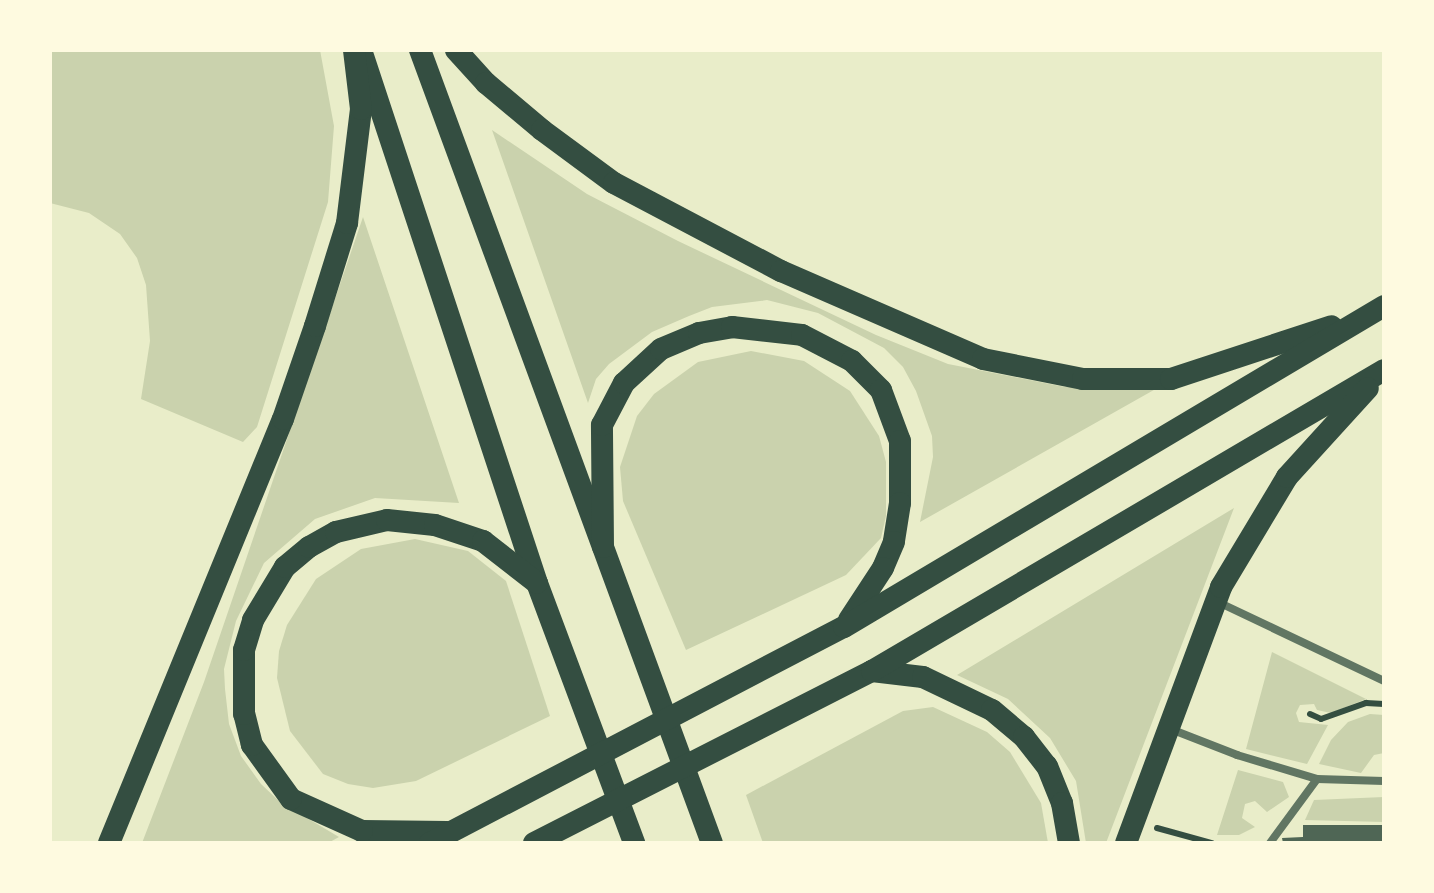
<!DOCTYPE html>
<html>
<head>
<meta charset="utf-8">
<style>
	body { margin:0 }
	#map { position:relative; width:1434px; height:893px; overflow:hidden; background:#e9edc9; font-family:Cabin,sans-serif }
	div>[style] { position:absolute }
	.green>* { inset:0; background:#cad2ad }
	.building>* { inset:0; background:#4f6655 }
	.path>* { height:6px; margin:-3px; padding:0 3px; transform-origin:3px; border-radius:3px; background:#344e41 }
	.service>* { height:8px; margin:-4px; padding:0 4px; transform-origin:4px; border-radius:4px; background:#617663 }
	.primary>* { height:22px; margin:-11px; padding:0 11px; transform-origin:11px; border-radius:11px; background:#344e41 }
	.trunk>* { height:22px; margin:-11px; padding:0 11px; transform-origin:11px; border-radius:11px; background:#344e41 }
	span { translate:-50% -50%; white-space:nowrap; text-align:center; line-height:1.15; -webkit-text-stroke:8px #fefae0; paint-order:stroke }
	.frame { position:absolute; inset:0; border:52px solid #fefae0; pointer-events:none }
</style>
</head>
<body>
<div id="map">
	<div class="green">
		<i style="clip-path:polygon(50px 50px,320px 50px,334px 126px,328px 202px,257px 427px,243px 442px,141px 399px,150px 341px,146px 285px,137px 258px,120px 234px,89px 213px,50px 203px)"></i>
		<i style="clip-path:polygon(492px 130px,587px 194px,678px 241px,876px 335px,948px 364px,1065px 387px,1168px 382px,920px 522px,933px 457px,932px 436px,916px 391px,903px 367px,884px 348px,818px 313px,767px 300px,712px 307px,689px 316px,652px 332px,609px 364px,596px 379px,588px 403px)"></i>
		<i style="clip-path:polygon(363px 217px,459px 503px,375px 498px,315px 519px,264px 563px,236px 621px,224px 669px,225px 689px,229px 724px,241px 756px,261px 784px,280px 802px,339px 837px,328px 843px,142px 843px,204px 682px)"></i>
		<i style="clip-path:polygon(751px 351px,804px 361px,850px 391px,879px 436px,886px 462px,886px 516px,881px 538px,846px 575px,686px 650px,623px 501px,620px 467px,637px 416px,654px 394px,698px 362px)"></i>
		<i style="clip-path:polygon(1234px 508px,1106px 843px,1086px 843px,1076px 781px,1050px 738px,1008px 699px,957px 675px)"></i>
		<i style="clip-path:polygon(415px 539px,468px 551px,506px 581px,550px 716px,416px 781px,373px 788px,348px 784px,323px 774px,290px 731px,277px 678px,279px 651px,287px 625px,316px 579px,361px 549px)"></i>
		<i style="clip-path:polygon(1272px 652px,1366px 699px,1331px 713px,1317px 710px,1314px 704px,1300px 705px,1296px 713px,1299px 722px,1328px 725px,1307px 764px,1246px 749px)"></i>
		<i style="clip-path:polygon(933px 707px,987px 732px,1010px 752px,1041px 803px,1048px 843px,763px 843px,746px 795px,903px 711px)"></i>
		<i style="clip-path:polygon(1370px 714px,1384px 715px,1384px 753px,1374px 755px,1361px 773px,1319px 764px,1331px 740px,1348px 722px)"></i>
		<i style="clip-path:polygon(1238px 770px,1283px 782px,1289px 797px,1267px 812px,1255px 801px,1245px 804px,1242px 818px,1255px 827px,1239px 835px,1217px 835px)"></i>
		<i style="clip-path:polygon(1384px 797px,1384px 822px,1305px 820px,1314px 800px)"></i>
	</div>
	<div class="building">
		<i style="clip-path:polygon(1303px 825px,1384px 825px,1384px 843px,1283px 843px,1282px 838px,1303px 837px)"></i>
	</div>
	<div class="path">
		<i style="left:1310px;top:714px;width:12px;rotate:24deg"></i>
		<i style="left:1321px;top:719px;width:48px;rotate:-19.6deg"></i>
		<i style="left:1366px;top:703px;width:18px;rotate:3deg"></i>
		<i style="left:1157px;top:828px;width:57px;rotate:15.3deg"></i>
	</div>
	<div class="service">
		<i style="left:1220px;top:603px;width:182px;rotate:25.4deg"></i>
		<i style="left:1173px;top:730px;width:69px;rotate:21.3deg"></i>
		<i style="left:1237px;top:755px;width:84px;rotate:16.7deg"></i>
		<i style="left:1317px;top:779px;width:67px;rotate:1.7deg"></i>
		<i style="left:1270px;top:843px;width:79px;rotate:-53.7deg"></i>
	</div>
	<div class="primary">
		<i style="left:361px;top:50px;width:561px;rotate:71.73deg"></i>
		<i style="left:537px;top:583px;width:278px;rotate:69.5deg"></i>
		<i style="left:420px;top:50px;width:845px;rotate:69.79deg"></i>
	</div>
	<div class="trunk">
		<i style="left:456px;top:50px;width:45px;rotate:47.7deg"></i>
		<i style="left:486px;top:83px;width:73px;rotate:40deg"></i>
		<i style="left:542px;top:130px;width:89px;rotate:36.4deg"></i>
		<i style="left:614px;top:183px;width:189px;rotate:27.8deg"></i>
		<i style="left:781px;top:271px;width:220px;rotate:23.5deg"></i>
		<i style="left:983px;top:359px;width:102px;rotate:11.3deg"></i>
		<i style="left:1083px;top:379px;width:88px"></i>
		<i style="left:1171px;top:379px;width:169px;rotate:-18.2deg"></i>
		<i style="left:603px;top:547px;width:122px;rotate:-90.5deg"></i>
		<i style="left:602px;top:425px;width:47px;rotate:-62.4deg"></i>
		<i style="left:624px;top:383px;width:50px;rotate:-42.6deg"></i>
		<i style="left:661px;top:349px;width:41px;rotate:-22.8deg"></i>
		<i style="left:699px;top:333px;width:34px;rotate:-10deg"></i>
		<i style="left:732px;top:327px;width:70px;rotate:6.5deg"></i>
		<i style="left:802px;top:335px;width:56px;rotate:27.5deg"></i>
		<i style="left:852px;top:361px;width:41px;rotate:45deg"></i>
		<i style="left:881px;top:390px;width:54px;rotate:69.6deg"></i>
		<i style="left:900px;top:441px;width:62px;rotate:90deg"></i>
		<i style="left:900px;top:503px;width:39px;rotate:99deg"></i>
		<i style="left:894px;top:542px;width:28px;rotate:113deg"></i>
		<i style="left:883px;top:568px;width:62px;rotate:123.2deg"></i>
		<i style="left:872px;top:671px;width:51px;rotate:6.7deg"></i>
		<i style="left:923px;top:677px;width:76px;rotate:25.6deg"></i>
		<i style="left:992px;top:710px;width:42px;rotate:40.2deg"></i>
		<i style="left:1024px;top:737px;width:37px;rotate:52deg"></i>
		<i style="left:1047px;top:766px;width:40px;rotate:68deg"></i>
		<i style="left:1062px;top:803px;width:41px;rotate:80.1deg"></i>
		<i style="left:447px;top:832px;width:85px;rotate:-179.3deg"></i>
		<i style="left:362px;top:831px;width:78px;rotate:-155.7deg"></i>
		<i style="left:291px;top:799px;width:67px;rotate:-125.8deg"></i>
		<i style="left:252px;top:745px;width:32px;rotate:-104deg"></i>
		<i style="left:244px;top:714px;width:64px;rotate:-90deg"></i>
		<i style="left:244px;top:650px;width:31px;rotate:-73deg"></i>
		<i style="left:253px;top:620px;width:62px;rotate:-58.9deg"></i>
		<i style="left:285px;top:567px;width:31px;rotate:-40deg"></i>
		<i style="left:309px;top:547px;width:31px;rotate:-29deg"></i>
		<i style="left:336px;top:532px;width:52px;rotate:-13.2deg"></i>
		<i style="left:387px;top:520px;width:48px;rotate:5.9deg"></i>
		<i style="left:435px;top:525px;width:51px;rotate:18.4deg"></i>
		<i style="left:483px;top:541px;width:68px;rotate:37.9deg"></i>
		<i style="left:109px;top:843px;width:458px;rotate:-67.7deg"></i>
		<i style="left:283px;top:419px;width:98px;rotate:-71deg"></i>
		<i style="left:315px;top:326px;width:108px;rotate:-72.7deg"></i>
		<i style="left:347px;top:223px;width:115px;rotate:-83deg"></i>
		<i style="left:361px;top:109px;width:59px;rotate:-96.8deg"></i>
		<i style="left:430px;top:843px;width:467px;rotate:-27.6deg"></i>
		<i style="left:844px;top:627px;width:628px;rotate:-30.73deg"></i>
		<i style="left:534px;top:843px;width:379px;rotate:-27deg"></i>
		<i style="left:872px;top:671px;width:594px;rotate:-30.45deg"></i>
		<i style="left:1126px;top:843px;width:273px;rotate:-69.6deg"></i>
		<i style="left:1221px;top:587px;width:128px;rotate:-59deg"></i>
		<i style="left:1287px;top:477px;width:120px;rotate:-47.7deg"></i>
	</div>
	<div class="frame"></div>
</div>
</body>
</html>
